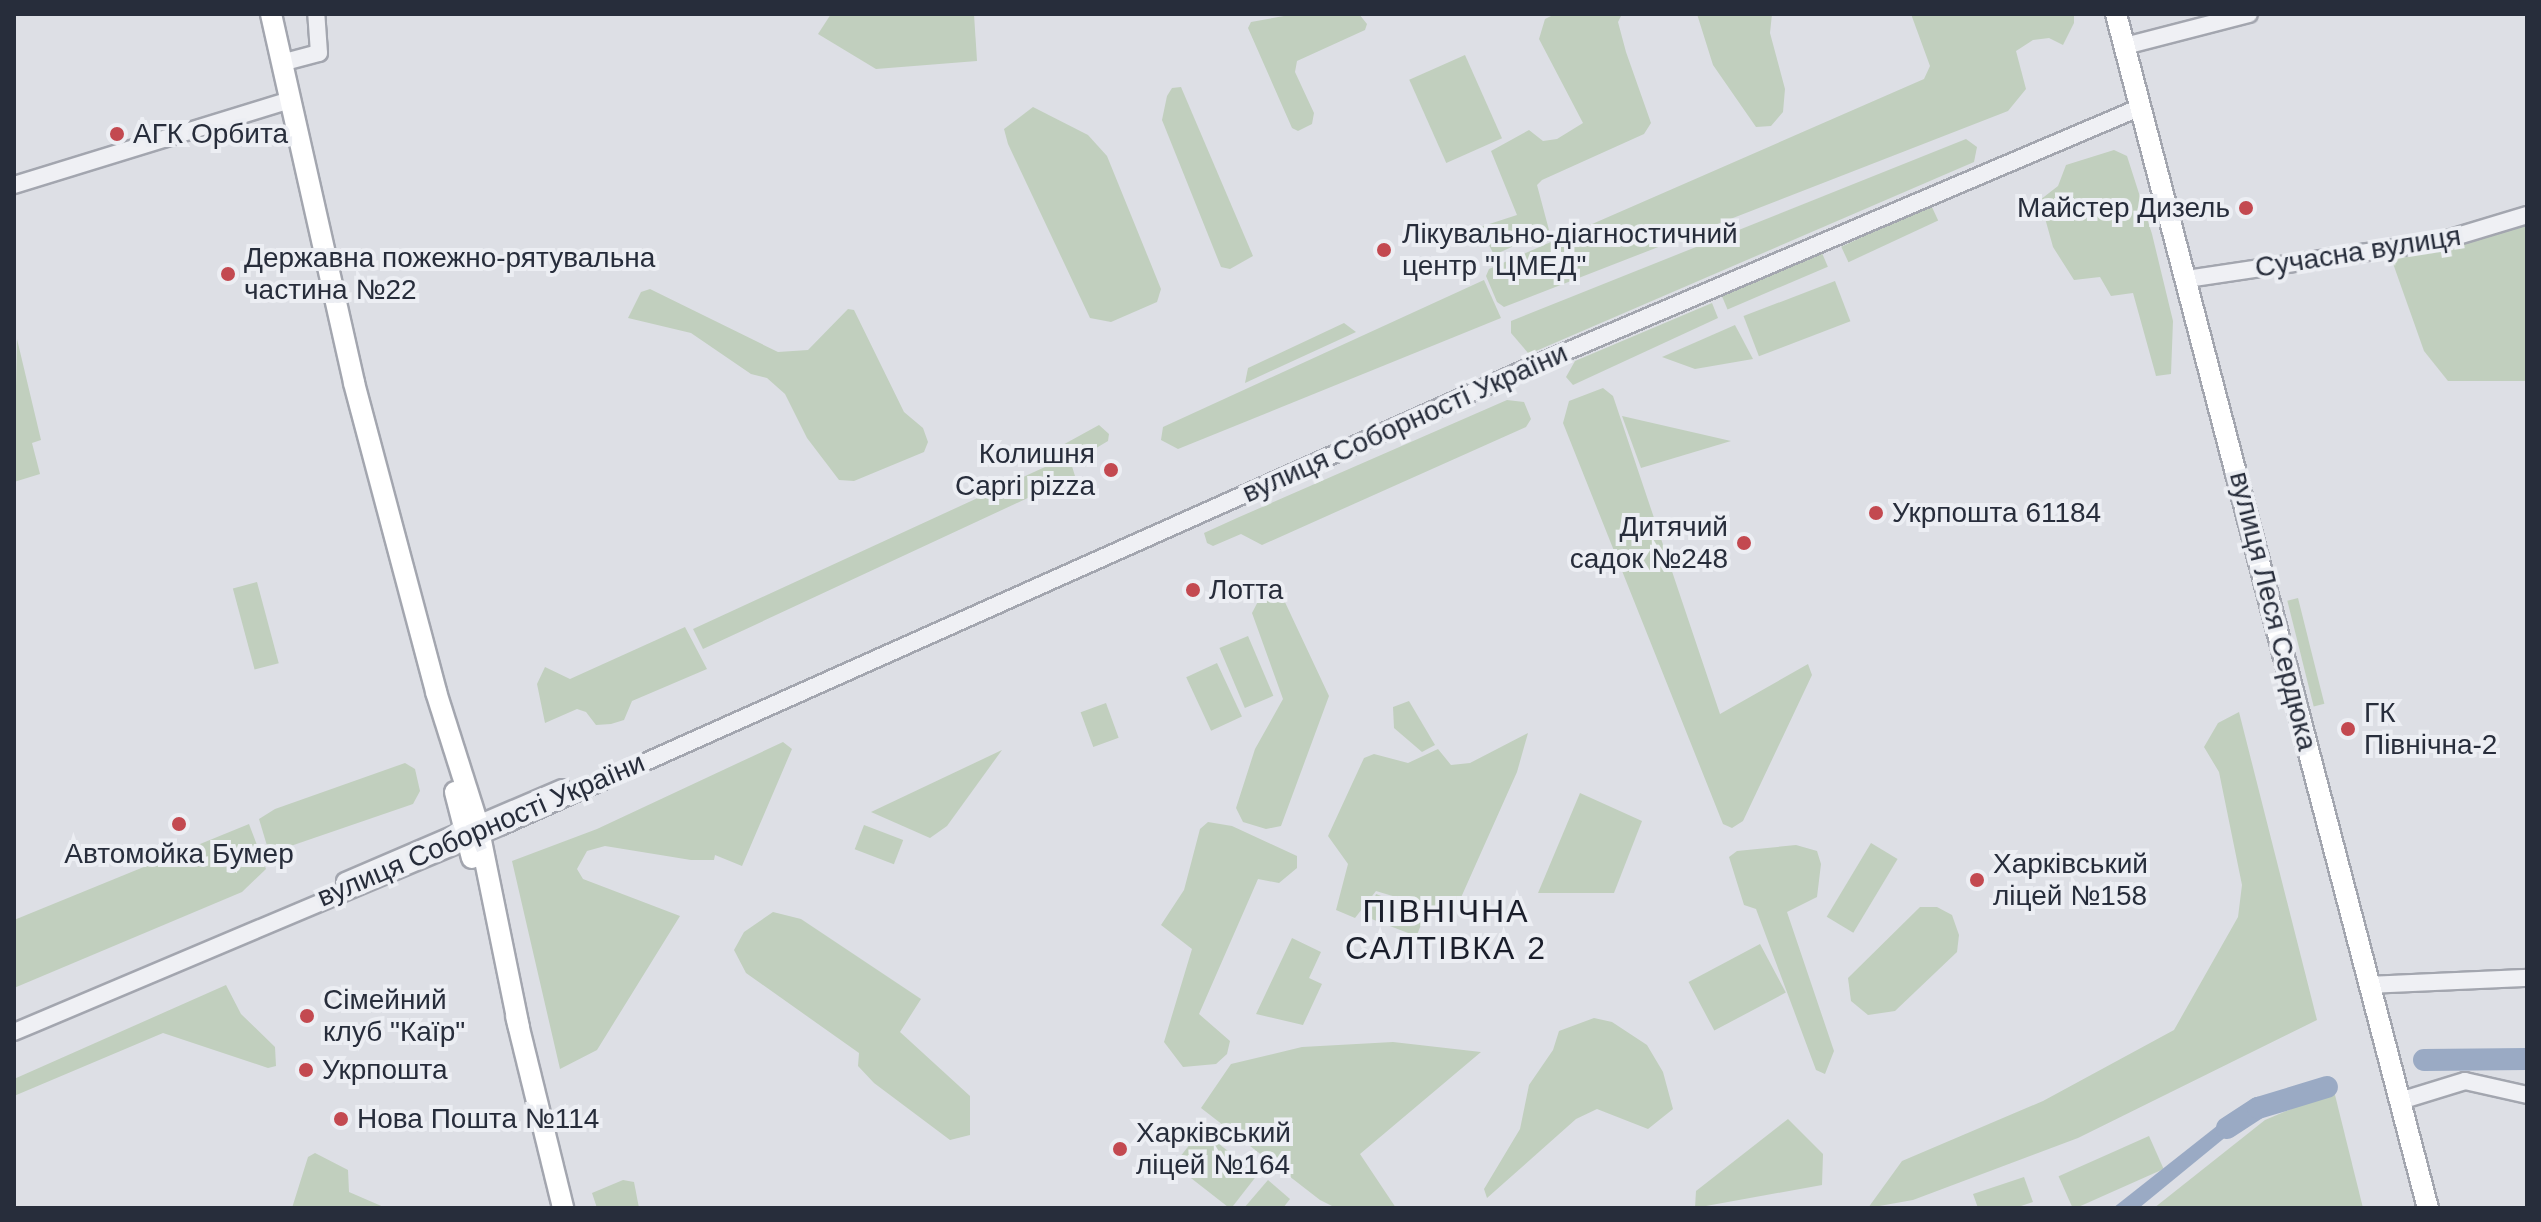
<!DOCTYPE html>
<html>
<head>
<meta charset="utf-8">
<style>
	body { margin:0 }
	#map { position:relative; width:2541px; height:1222px; overflow:hidden; background:#dddfe5; font-family:Helvetica,sans-serif }
	div>[style] { position:absolute }
	.green>* { inset:0; background:#c1cfbe; transform-origin:0 0 }
	.water>* { inset:0; background:#9aaac4 }
	.river>* { height:22px; margin:-11px; padding:0 11px; transform-origin:11px; border-radius:11px; background:#9aaac4 }
	.roads { filter:drop-shadow(2px 0 #a3a6af) drop-shadow(-2px 0 #a3a6af) drop-shadow(0 2px #a3a6af) drop-shadow(0 -2px #a3a6af) }
	.minor>* { height:16px; margin:-8px; padding:0 8px; transform-origin:8px; border-radius:8px; background:#eff0f4 }
	.major>* { height:20px; margin:-10px; padding:0 10px; transform-origin:10px; border-radius:10px; background:#fff }
	.dots>* { width:22px; height:22px; translate:-50% -50%; box-sizing:border-box; border:4px solid #eceef3; border-radius:50% }
	span { translate:-50% -50%; white-space:nowrap; text-align:center; line-height:1.15; -webkit-text-stroke:8px #eceef3; paint-order:stroke }
	.poi-label { font-size:28px; color:#272d3b }
	.left { translate:0 -50%; text-align:left }
	.right { translate:-100% -50%; text-align:right }
	.street-label { font-size:28px; color:#272d3b }
	.quarter-label { font-size:32px; color:#1a1e2b; letter-spacing:2px }
	.frame { position:absolute; inset:0; border:16px solid #272d3b; pointer-events:none }
</style>
</head>
<body>
<div id="map">
	<div class="green">
		<i style="clip-path:polygon(831px 14px,974px 14px,977px 61px,876px 69px,818px 34px)"></i>
		<i style="clip-path:polygon(1295px 14px,1359px 14px,1367px 24px,1365px 30px,1297px 61px,1295px 72px,1314px 113px,1312px 124px,1298px 131px,1292px 128px,1248px 28px,1251px 22px)"></i>
		<i style="clip-path:polygon(1555px 14px,1622px 14px,1618px 22px,1626px 52px,1651px 123px,1644px 134px,1542px 180px,1537px 185px,1549px 230px,1494px 255px,1480px 227px,1517px 215px,1491px 151px,1529px 130px,1543px 141px,1557px 139px,1583px 123px,1539px 39px,1545px 19px)"></i>
		<i style="clip-path:polygon(1697px 14px,1772px 14px,1770px 33px,1785px 89px,1783px 112px,1771px 126px,1756px 127px,1713px 65px)"></i>
		<i style="clip-path:polygon(1911px 14px,2074px 14px,2074px 23px,2063px 45px,2049px 38px,2033px 40px,2016px 51px,2026px 89px,2008px 111px,1504px 307px,1497px 302px,1486px 276px,1489px 269px,1924px 79px,1930px 66px)"></i>
		<i style="left:1465px;top:55px;width:91px;height:61px;rotate:66deg"></i>
		<i style="clip-path:polygon(1181px 87px,1253px 256px,1230px 269px,1221px 267px,1162px 120px,1167px 96px,1172px 88px)"></i>
		<i style="clip-path:polygon(1033px 107px,1088px 135px,1107px 156px,1161px 289px,1157px 302px,1111px 322px,1090px 318px,1008px 144px,1004px 129px)"></i>
		<i style="clip-path:polygon(1966px 139px,1977px 147px,1974px 162px,1529px 354px,1511px 333px,1511px 321px)"></i>
		<i style="clip-path:polygon(2114px 150px,2127px 156px,2152px 234px,2173px 321px,2171px 374px,2156px 376px,2133px 293px,2111px 296px,2100px 277px,2074px 280px,2053px 247px,2040px 200px,2058px 186px,2066px 165px)"></i>
		<i style="left:1931px;top:205px;width:17px;height:99px;rotate:65deg"></i>
		<i style="clip-path:polygon(2527px 220px,2527px 381px,2448px 381px,2424px 351px,2390px 255px)"></i>
		<i style="left:1822px;top:253px;width:15px;height:109px;rotate:67deg"></i>
		<i style="clip-path:polygon(1484px 280px,1501px 318px,1178px 449px,1161px 440px,1163px 427px)"></i>
		<i style="left:1835px;top:281px;width:43px;height:98px;rotate:69deg"></i>
		<i style="clip-path:polygon(650px 289px,778px 352px,808px 350px,848px 309px,854px 310px,904px 412px,923px 428px,928px 442px,924px 452px,854px 481px,839px 480px,807px 438px,785px 394px,767px 378px,751px 374px,691px 333px,628px 318px,641px 292px)"></i>
		<i style="clip-path:polygon(1712px 303px,1718px 318px,1573px 385px,1566px 377px,1575px 361px)"></i>
		<i style="clip-path:polygon(1344px 323px,1356px 332px,1245px 383px,1248px 368px)"></i>
		<i style="clip-path:polygon(1735px 325px,1753px 359px,1695px 369px,1662px 357px)"></i>
		<i style="clip-path:polygon(17px 339px,41px 440px,32px 443px,40px 474px,14px 482px)"></i>
		<i style="clip-path:polygon(1603px 388px,1613px 396px,1720px 714px,1808px 664px,1812px 675px,1743px 821px,1732px 828px,1723px 824px,1563px 423px,1569px 401px)"></i>
		<i style="clip-path:polygon(1507px 400px,1524px 402px,1531px 419px,1526px 427px,1262px 545px,1241px 534px,1213px 546px,1207px 543px,1204px 533px,1237px 518px)"></i>
		<i style="clip-path:polygon(1622px 416px,1731px 441px,1641px 468px)"></i>
		<i style="clip-path:polygon(1099px 425px,1109px 434px,1108px 441px,1071px 463px,1075px 476px,703px 649px,693px 629px,1045px 467px,1059px 447px)"></i>
		<i style="left:257px;top:582px;width:84px;height:25px;rotate:75deg"></i>
		<i style="clip-path:polygon(1268px 582px,1276px 583px,1329px 696px,1281px 826px,1266px 829px,1243px 822px,1236px 808px,1255px 749px,1283px 699px,1252px 613px)"></i>
		<i style="left:2298px;top:598px;width:109px;height:11px;rotate:76deg"></i>
		<i style="clip-path:polygon(685px 627px,707px 669px,632px 701px,624px 720px,611px 724px,596px 725px,586px 712px,577px 709px,545px 723px,537px 684px,545px 667px,570px 679px)"></i>
		<i style="left:1248px;top:636px;width:65px;height:31px;rotate:67deg"></i>
		<i style="left:1217px;top:663px;width:59px;height:34px;rotate:65deg"></i>
		<i style="clip-path:polygon(1409px 701px,1435px 745px,1422px 752px,1394px 728px,1393px 707px)"></i>
		<i style="left:1106px;top:703px;width:37px;height:27px;rotate:70deg"></i>
		<i style="clip-path:polygon(2239px 712px,2317px 1020px,2078px 1138px,1913px 1200px,1868px 1208px,1902px 1161px,2043px 1101px,2174px 1030px,2238px 917px,2242px 885px,2219px 772px,2204px 747px,2218px 723px)"></i>
		<i style="clip-path:polygon(1528px 733px,1517px 772px,1459px 902px,1449px 913px,1376px 891px,1355px 918px,1336px 910px,1348px 864px,1328px 836px,1364px 758px,1374px 754px,1408px 763px,1438px 749px,1451px 765px,1470px 763px)"></i>
		<i style="clip-path:polygon(783px 742px,792px 749px,742px 866px,715px 855px,714px 860px,691px 860px,605px 846px,587px 851px,577px 869px,583px 879px,680px 916px,597px 1050px,560px 1069px,512px 861px,597px 829px)"></i>
		<i style="clip-path:polygon(1002px 750px,947px 826px,930px 838px,871px 812px)"></i>
		<i style="clip-path:polygon(405px 763px,415px 769px,420px 791px,413px 804px,279px 850px,268px 849px,259px 819px,275px 809px)"></i>
		<i style="clip-path:polygon(1580px 793px,1642px 821px,1614px 893px,1538px 893px)"></i>
		<i style="clip-path:polygon(1208px 822px,1232px 826px,1297px 856px,1297px 868px,1279px 883px,1258px 879px,1199px 1014px,1230px 1041px,1227px 1054px,1216px 1064px,1183px 1067px,1164px 1042px,1192px 949px,1161px 925px,1184px 890px,1200px 829px)"></i>
		<i style="clip-path:polygon(249px 824px,266px 869px,242px 892px,14px 988px,14px 920px)"></i>
		<i style="left:864px;top:825px;width:42px;height:26px;rotate:21deg"></i>
		<i style="left:1871px;top:843px;width:31px;height:86px;rotate:31deg"></i>
		<i style="clip-path:polygon(1796px 845px,1817px 851px,1821px 864px,1817px 897px,1787px 912px,1834px 1051px,1825px 1074px,1816px 1070px,1756px 909px,1744px 905px,1729px 857px,1737px 851px)"></i>
		<i style="left:1376px;top:894px;width:53px;height:25px;rotate:21deg"></i>
		<i style="clip-path:polygon(1920px 907px,1937px 907px,1952px 915px,1959px 935px,1957px 952px,1895px 1011px,1868px 1015px,1851px 1001px,1848px 978px)"></i>
		<i style="clip-path:polygon(773px 912px,801px 919px,921px 999px,900px 1032px,970px 1096px,970px 1135px,950px 1140px,874px 1083px,858px 1066px,859px 1053px,746px 973px,734px 950px,744px 932px)"></i>
		<i style="clip-path:polygon(1292px 938px,1321px 952px,1309px 978px,1322px 984px,1303px 1025px,1256px 1014px)"></i>
		<i style="left:1760px;top:944px;width:55px;height:81px;rotate:62deg"></i>
		<i style="clip-path:polygon(226px 985px,241px 1014px,275px 1047px,276px 1066px,268px 1068px,163px 1033px,14px 1096px,14px 1079px)"></i>
		<i style="clip-path:polygon(1594px 1018px,1612px 1022px,1647px 1045px,1663px 1072px,1673px 1109px,1648px 1129px,1597px 1109px,1576px 1119px,1487px 1198px,1484px 1189px,1520px 1129px,1529px 1085px,1553px 1050px,1559px 1031px)"></i>
		<i style="clip-path:polygon(1393px 1042px,1481px 1052px,1360px 1154px,1396px 1208px,1336px 1208px,1320px 1200px,1201px 1108px,1231px 1064px,1302px 1047px)"></i>
		<i style="clip-path:polygon(2334px 1091px,2363px 1208px,2154px 1208px,2265px 1120px)"></i>
		<i style="clip-path:polygon(1788px 1119px,1823px 1154px,1822px 1185px,1695px 1208px,1696px 1191px)"></i>
		<i style="left:1201px;top:1130px;width:72px;height:44px;rotate:38deg"></i>
		<i style="left:2149px;top:1136px;width:36px;height:99px;rotate:66deg"></i>
		<i style="clip-path:polygon(315px 1153px,348px 1170px,349px 1192px,386px 1208px,292px 1208px,308px 1157px)"></i>
		<i style="clip-path:polygon(2024px 1177px,2033px 1202px,2015px 1208px,1978px 1208px,1973px 1194px)"></i>
		<i style="clip-path:polygon(623px 1180px,634px 1182px,639px 1208px,597px 1208px,592px 1193px)"></i>
		<i style="clip-path:polygon(1268px 1180px,1290px 1199px,1283px 1208px,1244px 1208px)"></i>
	</div>
	<div class="water">
		<i style="clip-path:polygon(2241px 1107px,2255px 1113px,2139px 1208px,2113px 1208px)"></i>
	</div>
	<div class="river">
		<i style="left:2424px;top:1060px;width:103px;rotate:-0.6deg"></i>
		<i style="left:2227px;top:1128px;width:37px;rotate:-33deg"></i>
		<i style="left:2258px;top:1108px;width:72px;rotate:-16.9deg"></i>
	</div>
	<div class="roads">
		<div class="minor">
			<i style="left:2125px;top:46px;width:128px;rotate:-14.5deg"></i>
			<i style="left:281px;top:63px;width:39px;rotate:-15deg"></i>
			<i style="left:319px;top:53px;width:39px;rotate:-94deg"></i>
			<i style="left:14px;top:185px;width:289px;rotate:-17.1deg"></i>
			<i style="left:2187px;top:279px;width:257px;rotate:-8.5deg"></i>
			<i style="left:2441px;top:241px;width:90px;rotate:-16.8deg"></i>
			<i style="left:345px;top:881px;width:236px;rotate:-23.2deg"></i>
			<i style="left:2370px;top:985px;width:157px;rotate:-2.6deg"></i>
			<i style="left:14px;top:1032px;width:530px;rotate:-22.89deg"></i>
			<i style="left:502px;top:826px;width:1120px;rotate:-24.07deg"></i>
			<i style="left:1525px;top:369px;width:669px;rotate:-23.04deg"></i>
			<i style="left:2400px;top:1101px;width:68px;rotate:-17.1deg"></i>
			<i style="left:2465px;top:1081px;width:64px;rotate:12.7deg"></i>
		</div>
		<div class="major">
			<i style="left:271px;top:14px;width:378px;rotate:77.3deg"></i>
			<i style="left:354px;top:383px;width:320px;rotate:75.1deg"></i>
			<i style="left:436px;top:692px;width:135px;rotate:72.4deg"></i>
			<i style="left:477px;top:821px;width:211px;rotate:78.5deg"></i>
			<i style="left:2116px;top:14px;width:1234px;rotate:75.36deg"></i>
			<i style="left:455px;top:792px;width:68px;rotate:75.6deg"></i>
			<i style="left:516px;top:1016px;width:198px;rotate:76.2deg"></i>
		</div>
	</div>
	<div class="dots">
		<i style="left:117px;top:134px;background:#c34950"></i>
		<i style="left:2246px;top:208px;background:#c34950"></i>
		<i style="left:1384px;top:250px;background:#c34950"></i>
		<i style="left:228px;top:274px;background:#c34950"></i>
		<i style="left:1111px;top:470px;background:#c34950"></i>
		<i style="left:1876px;top:513px;background:#c34950"></i>
		<i style="left:1744px;top:543px;background:#c34950"></i>
		<i style="left:1193px;top:590px;background:#c34950"></i>
		<i style="left:2348px;top:729px;background:#c34950"></i>
		<i style="left:179px;top:824px;background:#c34950"></i>
		<i style="left:1977px;top:880px;background:#c34950"></i>
		<i style="left:307px;top:1016px;background:#c34950"></i>
		<i style="left:306px;top:1070px;background:#c34950"></i>
		<i style="left:341px;top:1119px;background:#c34950"></i>
		<i style="left:1120px;top:1149px;background:#c34950"></i>
	</div>
	<div class="poi-label">
		<span class="left" style="left:133px;top:134px">АГК Орбита</span>
		<span class="right" style="left:2230px;top:208px">Майстер Дизель</span>
		<span class="left" style="left:1402px;top:250px">Лікувально-діагностичний<br>центр "ЦМЕД"</span>
		<span class="left" style="left:244px;top:274px">Державна пожежно-рятувальна<br>частина №22</span>
		<span class="right" style="left:1095px;top:470px">Колишня<br>Capri pizza</span>
		<span class="left" style="left:1892px;top:513px">Укрпошта 61184</span>
		<span class="right" style="left:1728px;top:543px">Дитячий<br>садок №248</span>
		<span class="left" style="left:1209px;top:590px">Лотта</span>
		<span class="left" style="left:2364px;top:729px">ГК<br>Північна-2</span>
		<span style="left:179px;top:854px">Автомойка Бумер</span>
		<span class="left" style="left:1993px;top:880px">Харківський<br>ліцей №158</span>
		<span class="left" style="left:323px;top:1016px">Сімейний<br>клуб "Каїр"</span>
		<span class="left" style="left:322px;top:1070px">Укрпошта</span>
		<span class="left" style="left:357px;top:1119px">Нова Пошта №114</span>
		<span class="left" style="left:1136px;top:1149px">Харківський<br>ліцей №164</span>
	</div>
	<div class="street-label">
		<span style="left:2358px;top:252px;rotate:-9deg">Сучасна вулиця</span>
		<span style="left:1405px;top:423px;rotate:-24deg">вулиця Соборності України</span>
		<span style="left:2273px;top:611px;rotate:76deg">вулиця Леся Сердюка</span>
		<span style="left:481px;top:830px;rotate:-23deg">вулиця Соборності України</span>
	</div>
	<div class="quarter-label">
		<span style="left:1446px;top:930px">ПІВНІЧНА<br>САЛТІВКА 2</span>
	</div>
	<div class="frame"></div>
</div>
</body>
</html>
